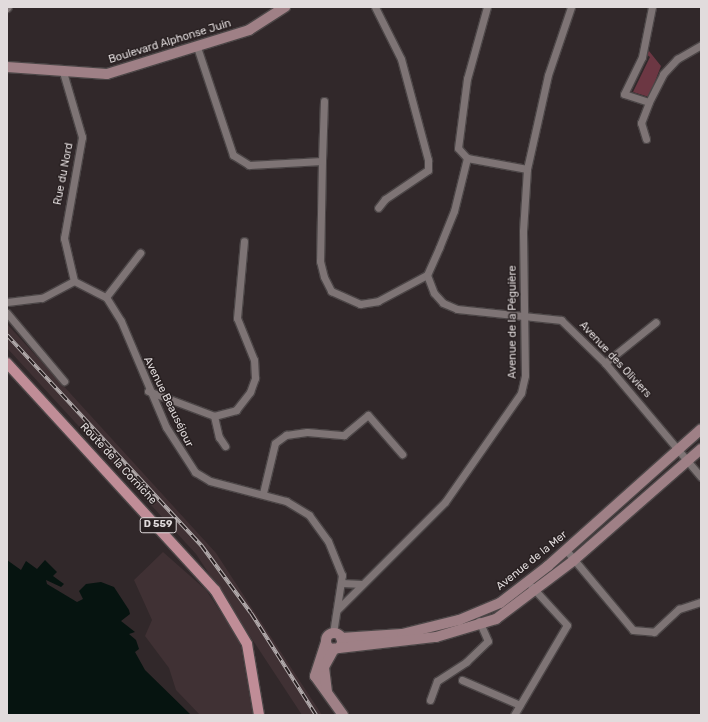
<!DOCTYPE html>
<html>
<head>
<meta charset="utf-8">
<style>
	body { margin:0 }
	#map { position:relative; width:708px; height:722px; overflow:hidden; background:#31282a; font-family:Rubik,sans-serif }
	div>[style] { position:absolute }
	.built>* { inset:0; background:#403134 }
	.green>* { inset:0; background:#6c3743 }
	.water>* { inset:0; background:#061410 }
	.roads { filter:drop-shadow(1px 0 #4c4647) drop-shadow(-1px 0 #4c4647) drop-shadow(0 1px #4c4647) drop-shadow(0 -1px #4c4647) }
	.street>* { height:7px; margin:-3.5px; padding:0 3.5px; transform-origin:3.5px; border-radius:3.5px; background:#7e7475 }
	.secondary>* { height:10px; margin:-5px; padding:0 5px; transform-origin:5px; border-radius:5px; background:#9f8086 }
	.secondary>.ring { margin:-5px; padding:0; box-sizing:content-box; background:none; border:10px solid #9f8086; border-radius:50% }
	.primary>* { height:10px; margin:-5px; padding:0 5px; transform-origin:5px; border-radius:5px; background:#c08d97 }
	.rail>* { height:4px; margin-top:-2px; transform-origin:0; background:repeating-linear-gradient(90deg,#271f20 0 8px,#b3acad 0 16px); box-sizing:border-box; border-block:1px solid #b3acad }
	span { translate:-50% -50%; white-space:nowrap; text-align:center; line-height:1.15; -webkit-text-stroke:3px #271f20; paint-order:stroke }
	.shield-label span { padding:1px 3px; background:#271f20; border:1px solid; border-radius:3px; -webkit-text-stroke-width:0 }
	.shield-label { font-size:10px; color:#e1dbdc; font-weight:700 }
	.street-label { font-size:11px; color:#e1dbdc }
	.frame { position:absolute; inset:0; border:8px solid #e1dbdc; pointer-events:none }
</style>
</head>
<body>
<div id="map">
	<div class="built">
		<i style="clip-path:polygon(7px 324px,216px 553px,322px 715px,302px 715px,196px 554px,7px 348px)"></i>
		<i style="clip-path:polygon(163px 552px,206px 590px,235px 634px,241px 647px,253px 715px,200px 715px,176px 690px,169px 668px,145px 636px,152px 620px,134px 580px)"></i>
	</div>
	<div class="green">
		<i style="clip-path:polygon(649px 51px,661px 66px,649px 97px,633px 92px,650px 57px,646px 54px)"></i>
	</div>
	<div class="water">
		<i style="clip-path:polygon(7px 560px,21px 570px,26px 561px,37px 569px,45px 560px,57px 572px,53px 576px,64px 584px,61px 587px,46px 580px,47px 584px,77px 602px,83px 599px,79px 591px,86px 584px,101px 582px,114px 587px,129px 610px,130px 614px,121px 621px,135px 632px,129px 634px,136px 640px,139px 649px,135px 652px,145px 670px,191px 715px,7px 715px)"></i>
	</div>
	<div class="roads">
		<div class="street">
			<i style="left:375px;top:7px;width:58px;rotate:63.4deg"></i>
			<i style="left:401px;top:59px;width:105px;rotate:75deg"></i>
			<i style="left:428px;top:160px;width:10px;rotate:90deg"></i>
			<i style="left:428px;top:170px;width:52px;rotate:146deg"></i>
			<i style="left:385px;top:199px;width:11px;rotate:128deg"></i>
			<i style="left:652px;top:7px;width:51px;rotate:101.3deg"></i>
			<i style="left:642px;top:57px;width:41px;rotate:115.9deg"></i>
			<i style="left:624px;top:94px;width:26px;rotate:18deg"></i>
			<i style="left:649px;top:102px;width:31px;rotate:-63deg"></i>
			<i style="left:663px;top:74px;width:21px;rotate:-47deg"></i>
			<i style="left:677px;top:59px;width:28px;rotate:-30deg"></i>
			<i style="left:7px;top:8px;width:1px;rotate:-45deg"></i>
			<i style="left:197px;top:47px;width:114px;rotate:71.6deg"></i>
			<i style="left:233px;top:155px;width:19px;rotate:32deg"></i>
			<i style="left:249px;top:165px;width:73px;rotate:-3.1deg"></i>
			<i style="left:322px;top:161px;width:100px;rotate:91.1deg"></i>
			<i style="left:320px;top:261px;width:16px;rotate:76deg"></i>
			<i style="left:324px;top:277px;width:16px;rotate:63deg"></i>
			<i style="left:331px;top:291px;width:32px;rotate:24deg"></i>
			<i style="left:360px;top:304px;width:18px;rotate:-9deg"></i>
			<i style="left:378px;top:301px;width:55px;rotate:-28deg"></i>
			<i style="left:427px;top:275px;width:30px;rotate:-66deg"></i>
			<i style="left:439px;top:248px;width:40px;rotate:-68deg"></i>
			<i style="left:454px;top:211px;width:55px;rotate:-76.2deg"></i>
			<i style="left:467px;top:158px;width:13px;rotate:-132deg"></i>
			<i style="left:458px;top:148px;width:70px;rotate:-82.6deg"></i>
			<i style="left:467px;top:79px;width:75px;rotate:-74.5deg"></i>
			<i style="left:63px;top:72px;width:68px;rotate:73.7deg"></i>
			<i style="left:82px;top:137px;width:103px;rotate:100.1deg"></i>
			<i style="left:64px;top:238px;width:44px;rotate:76.9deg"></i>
			<i style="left:646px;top:139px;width:17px;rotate:-107deg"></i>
			<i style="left:641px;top:123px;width:22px;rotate:-69deg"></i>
			<i style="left:467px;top:158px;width:61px;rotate:10.4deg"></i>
			<i style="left:322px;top:161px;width:60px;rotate:-88.1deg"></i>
			<i style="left:427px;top:275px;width:19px;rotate:69deg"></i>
			<i style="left:434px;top:293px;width:13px;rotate:48deg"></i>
			<i style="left:443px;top:303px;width:15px;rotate:23deg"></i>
			<i style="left:457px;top:309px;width:105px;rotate:6deg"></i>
			<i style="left:561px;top:320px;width:62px;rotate:44.3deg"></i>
			<i style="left:605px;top:363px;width:149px;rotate:49.9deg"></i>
			<i style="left:106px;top:297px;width:56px;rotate:-52.3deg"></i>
			<i style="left:7px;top:302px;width:35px;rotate:-7deg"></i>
			<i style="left:42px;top:298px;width:36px;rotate:-28deg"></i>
			<i style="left:74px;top:281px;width:36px;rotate:27deg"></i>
			<i style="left:106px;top:297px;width:28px;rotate:58deg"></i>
			<i style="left:121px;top:321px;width:115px;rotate:67deg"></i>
			<i style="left:166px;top:427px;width:54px;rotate:57.2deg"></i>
			<i style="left:195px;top:472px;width:17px;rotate:31deg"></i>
			<i style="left:210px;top:481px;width:79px;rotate:14.7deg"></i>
			<i style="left:286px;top:501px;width:27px;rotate:31deg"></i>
			<i style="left:309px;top:515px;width:32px;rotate:54deg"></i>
			<i style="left:328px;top:541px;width:37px;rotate:68deg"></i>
			<i style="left:342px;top:575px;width:59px;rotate:98.8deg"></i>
			<i style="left:7px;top:313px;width:89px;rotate:50deg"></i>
			<i style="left:605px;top:363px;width:65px;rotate:-38.8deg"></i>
			<i style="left:148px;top:391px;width:71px;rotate:20.7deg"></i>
			<i style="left:214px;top:416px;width:23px;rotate:-15deg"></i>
			<i style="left:236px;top:410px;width:23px;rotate:-52deg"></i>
			<i style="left:250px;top:392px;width:15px;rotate:-70deg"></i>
			<i style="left:255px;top:378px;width:18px;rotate:-93deg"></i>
			<i style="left:254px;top:360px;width:45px;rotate:-112deg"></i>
			<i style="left:237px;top:318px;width:77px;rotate:-84.8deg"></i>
			<i style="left:214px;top:416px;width:22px;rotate:77deg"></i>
			<i style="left:219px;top:437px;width:11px;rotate:56deg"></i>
			<i style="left:263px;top:493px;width:51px;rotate:-76.5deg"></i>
			<i style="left:275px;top:443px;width:14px;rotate:-36deg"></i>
			<i style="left:286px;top:435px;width:21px;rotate:-8deg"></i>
			<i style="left:307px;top:432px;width:37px;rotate:5deg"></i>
			<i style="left:344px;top:435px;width:31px;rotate:-40deg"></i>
			<i style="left:368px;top:415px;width:52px;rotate:48.9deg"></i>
			<i style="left:566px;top:550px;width:104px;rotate:50.1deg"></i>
			<i style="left:633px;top:630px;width:21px;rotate:5deg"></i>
			<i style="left:654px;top:632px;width:34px;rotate:-43deg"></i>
			<i style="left:679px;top:609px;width:23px;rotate:-18deg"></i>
			<i style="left:342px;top:583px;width:20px;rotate:3deg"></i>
			<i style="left:338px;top:609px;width:151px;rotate:-45deg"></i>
			<i style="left:445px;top:502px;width:133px;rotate:-55.1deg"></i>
			<i style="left:521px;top:393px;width:18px;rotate:-77deg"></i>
			<i style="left:525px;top:375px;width:144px;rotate:-90.8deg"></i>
			<i style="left:523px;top:231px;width:62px;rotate:-86.3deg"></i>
			<i style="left:527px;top:169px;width:96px;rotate:-77.4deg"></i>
			<i style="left:548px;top:75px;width:72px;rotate:-71.3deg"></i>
			<i style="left:462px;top:680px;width:63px;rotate:23.3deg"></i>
			<i style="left:430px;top:700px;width:20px;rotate:-70deg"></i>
			<i style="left:437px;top:681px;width:35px;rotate:-33deg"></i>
			<i style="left:466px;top:662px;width:30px;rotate:-44deg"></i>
			<i style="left:488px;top:641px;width:22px;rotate:-114deg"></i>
			<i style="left:514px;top:715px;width:104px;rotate:-59.5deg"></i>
			<i style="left:567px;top:625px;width:52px;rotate:-132.6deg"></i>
		</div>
		<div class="secondary">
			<i style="left:7px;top:67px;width:100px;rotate:4deg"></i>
			<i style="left:107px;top:74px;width:149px;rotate:-17.2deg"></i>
			<i style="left:249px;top:30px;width:43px;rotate:-32.6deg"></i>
			<i class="ring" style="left:326px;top:633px;width:6px;height:6px"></i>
			<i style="left:341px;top:638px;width:61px;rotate:-3.8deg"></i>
			<i style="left:402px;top:634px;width:59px;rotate:-13.8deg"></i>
			<i style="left:459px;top:620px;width:44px;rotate:-22.5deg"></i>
			<i style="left:500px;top:603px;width:61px;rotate:-37.6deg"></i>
			<i style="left:548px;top:566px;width:205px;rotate:-41.8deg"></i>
			<i style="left:326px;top:642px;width:36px;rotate:108deg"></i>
			<i style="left:315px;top:676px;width:48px;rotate:54.3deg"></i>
			<i style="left:339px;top:648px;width:98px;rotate:-6.5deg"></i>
			<i style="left:436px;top:637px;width:63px;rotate:-16.7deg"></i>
			<i style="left:496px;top:619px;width:96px;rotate:-37deg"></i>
			<i style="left:573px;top:561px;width:170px;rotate:-41.2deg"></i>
			<i style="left:327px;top:692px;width:25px;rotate:-97deg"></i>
			<i style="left:324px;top:667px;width:21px;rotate:-61deg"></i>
		</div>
		<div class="primary">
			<i style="left:7px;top:363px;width:308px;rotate:47.5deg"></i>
			<i style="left:215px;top:590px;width:63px;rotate:59.3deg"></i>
			<i style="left:247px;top:644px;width:72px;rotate:80.4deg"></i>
		</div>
	</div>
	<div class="rail">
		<i style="left:7px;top:335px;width:286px;rotate:47.3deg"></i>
		<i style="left:201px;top:545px;width:84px;rotate:53.7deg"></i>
		<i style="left:251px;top:613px;width:121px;rotate:57.5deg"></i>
	</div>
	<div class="shield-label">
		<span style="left:158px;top:525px">D 559</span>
	</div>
	<div class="street-label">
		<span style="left:170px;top:42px;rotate:-17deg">Boulevard Alphonse Juin</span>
		<span style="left:64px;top:174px;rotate:-79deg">Rue du Nord</span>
		<span style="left:513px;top:322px;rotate:-90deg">Avenue de la Péguière</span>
		<span style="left:615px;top:360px;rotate:47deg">Avenue des Oliviers</span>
		<span style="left:168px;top:402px;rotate:64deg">Avenue Beauséjour</span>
		<span style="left:118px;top:464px;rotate:47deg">Route de la Corniche</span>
		<span style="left:532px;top:561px;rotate:-39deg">Avenue de la Mer</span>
	</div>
	<div class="frame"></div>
</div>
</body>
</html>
